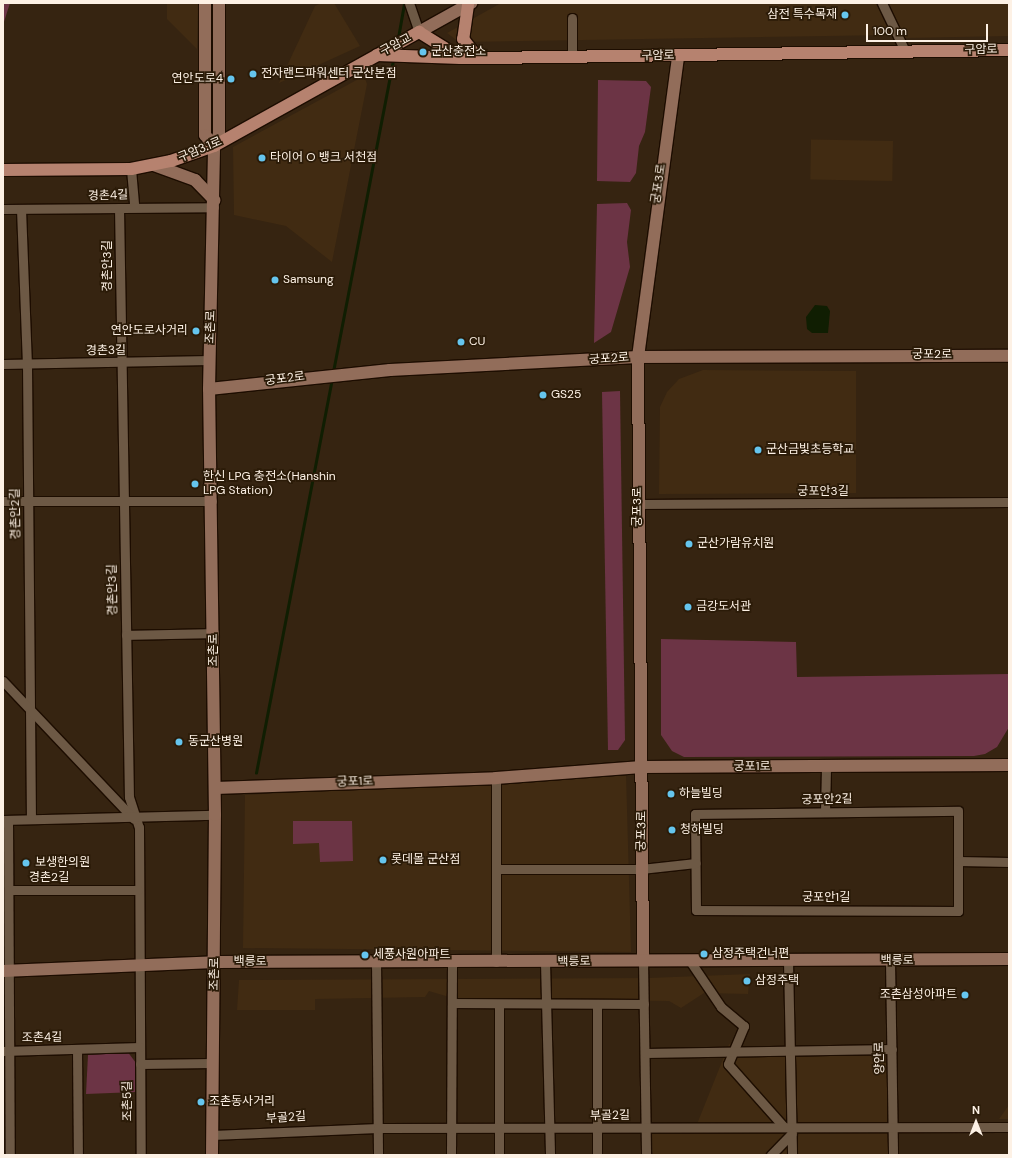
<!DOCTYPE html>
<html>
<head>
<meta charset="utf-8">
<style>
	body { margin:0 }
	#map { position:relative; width:1012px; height:1158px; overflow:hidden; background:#362411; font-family:"DM Sans","Noto Sans KR",sans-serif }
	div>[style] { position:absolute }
	.built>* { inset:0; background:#412b12; transform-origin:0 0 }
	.green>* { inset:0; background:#6c3445 }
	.water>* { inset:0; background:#101e02 }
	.stream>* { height:2.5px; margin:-1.25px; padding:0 1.25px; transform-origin:1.25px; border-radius:1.25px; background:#101e02 }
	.roads { filter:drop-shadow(1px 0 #1d0d00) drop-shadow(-1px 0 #1d0d00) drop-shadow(0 1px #1d0d00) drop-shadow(0 -1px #1d0d00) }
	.street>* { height:9px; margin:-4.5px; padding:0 4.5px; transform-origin:4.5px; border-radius:4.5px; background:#6d5945 }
	.secondary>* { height:12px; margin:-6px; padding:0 6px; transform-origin:6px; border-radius:6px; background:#926d5a }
	.primary>* { height:12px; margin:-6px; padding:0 6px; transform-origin:6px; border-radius:6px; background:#b6826f }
	.dots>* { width:11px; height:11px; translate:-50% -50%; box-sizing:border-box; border:2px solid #2b1b08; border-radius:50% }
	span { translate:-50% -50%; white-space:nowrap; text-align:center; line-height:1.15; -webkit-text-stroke:3.5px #2b1b08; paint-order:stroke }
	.poi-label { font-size:12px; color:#fdf1e5 }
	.right { translate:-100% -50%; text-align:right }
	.left { translate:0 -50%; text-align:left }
	.street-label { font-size:12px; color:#fdf1e5 }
	.frame { position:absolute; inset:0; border:4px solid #fdf1e5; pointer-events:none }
	.north { position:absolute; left:956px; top:1102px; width:40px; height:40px; -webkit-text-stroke:3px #2b1b08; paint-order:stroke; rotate:0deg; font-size:11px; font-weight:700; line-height:16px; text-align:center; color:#fdf1e5 }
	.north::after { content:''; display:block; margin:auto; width:14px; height:18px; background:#fdf1e5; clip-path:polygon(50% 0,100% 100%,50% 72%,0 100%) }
	.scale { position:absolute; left:866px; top:24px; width:122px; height:18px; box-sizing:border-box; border:2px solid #fdf1e5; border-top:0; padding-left:5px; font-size:12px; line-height:14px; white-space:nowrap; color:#fdf1e5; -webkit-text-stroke:3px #2b1b08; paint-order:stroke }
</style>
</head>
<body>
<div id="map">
	<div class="built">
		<i style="clip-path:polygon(167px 3px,198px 3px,197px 49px,167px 19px)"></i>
		<i style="clip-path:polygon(321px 3px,334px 3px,360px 46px,279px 83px,315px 6px)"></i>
		<i style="clip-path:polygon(501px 3px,876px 3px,891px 35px,459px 42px,447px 33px)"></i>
		<i style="clip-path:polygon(888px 3px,1009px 3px,1009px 36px,904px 38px)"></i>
		<i style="clip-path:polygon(364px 76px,367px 84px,332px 262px,286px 226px,234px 215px,233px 147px)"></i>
		<i style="left:893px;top:141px;width:40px;height:82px;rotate:91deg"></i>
		<i style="clip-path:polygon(703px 370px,856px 371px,856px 493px,659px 494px,660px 407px,667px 392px,679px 379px)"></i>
		<i style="clip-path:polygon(626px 774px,631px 952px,243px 948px,245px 795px)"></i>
		<i style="clip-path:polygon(750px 974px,748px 994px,704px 993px,681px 1008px,669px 1001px,456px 999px,429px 991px,425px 997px,315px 999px,315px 1010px,237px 1010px,239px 980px,246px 980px,649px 978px)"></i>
		<i style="clip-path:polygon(729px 1044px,754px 1049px,888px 1054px,888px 1155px,653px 1155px,652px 1131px,693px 1134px)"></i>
		<i style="clip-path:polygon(1009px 1105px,1009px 1119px,999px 1119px)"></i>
	</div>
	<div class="green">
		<i style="clip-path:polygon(3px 3px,10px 3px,3px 25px)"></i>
		<i style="clip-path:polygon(598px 80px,646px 81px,651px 87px,645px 132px,639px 146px,636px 173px,630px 182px,597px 181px)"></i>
		<i style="clip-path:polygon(627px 203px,631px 210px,627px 242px,630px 267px,611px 332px,594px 343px,597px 204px)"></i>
		<i style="clip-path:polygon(620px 391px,625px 740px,618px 750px,608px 750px,602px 392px)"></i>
		<i style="clip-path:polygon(661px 639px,796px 642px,797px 677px,1009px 674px,1009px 727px,997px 747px,985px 754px,974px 756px,684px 757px,672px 751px,661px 735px)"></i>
		<i style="clip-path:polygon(293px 821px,352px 821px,353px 861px,320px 862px,319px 843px,293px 844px)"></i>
		<i style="clip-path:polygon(93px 1051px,127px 1051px,136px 1063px,136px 1092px,86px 1094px,88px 1055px)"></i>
	</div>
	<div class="water">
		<i style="clip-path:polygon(815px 305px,827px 306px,830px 311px,828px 333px,812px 333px,807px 329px,806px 317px)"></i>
	</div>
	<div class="stream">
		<i style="left:398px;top:38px;width:36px;rotate:-80deg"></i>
		<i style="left:333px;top:372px;width:319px;rotate:-79.1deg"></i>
		<i style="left:256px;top:773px;width:401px;rotate:-79.1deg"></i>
	</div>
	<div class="roads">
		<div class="street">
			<i style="left:409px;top:3px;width:31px;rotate:71deg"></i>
			<i style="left:882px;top:3px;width:53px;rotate:64.4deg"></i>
			<i style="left:572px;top:18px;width:39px;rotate:90deg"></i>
			<i style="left:131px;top:169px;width:38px;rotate:85deg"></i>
			<i style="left:119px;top:208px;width:589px;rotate:89.03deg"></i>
			<i style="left:129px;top:797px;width:32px;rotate:72deg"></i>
			<i style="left:139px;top:827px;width:328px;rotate:89.7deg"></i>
			<i style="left:3px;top:209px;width:211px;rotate:-0.5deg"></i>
			<i style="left:21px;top:209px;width:155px;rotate:87.8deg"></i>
			<i style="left:27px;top:364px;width:455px;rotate:89.5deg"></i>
			<i style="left:3px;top:364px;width:207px;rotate:-1.1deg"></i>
			<i style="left:3px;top:501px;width:209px"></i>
			<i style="left:637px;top:504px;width:372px;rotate:-0.3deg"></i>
			<i style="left:126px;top:635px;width:88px;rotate:-1.3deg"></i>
			<i style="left:3px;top:681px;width:190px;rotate:46.5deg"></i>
			<i style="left:958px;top:811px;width:100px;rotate:90deg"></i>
			<i style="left:958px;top:911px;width:262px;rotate:-179.8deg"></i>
			<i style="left:696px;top:910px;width:96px;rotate:-90.6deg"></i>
			<i style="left:695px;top:814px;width:263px;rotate:-0.7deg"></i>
			<i style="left:825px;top:812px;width:44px;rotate:-88.7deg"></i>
			<i style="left:3px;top:820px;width:212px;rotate:-1.4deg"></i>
			<i style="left:8px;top:820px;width:335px;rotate:89.7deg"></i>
			<i style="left:958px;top:861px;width:51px;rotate:1.1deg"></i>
			<i style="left:498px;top:869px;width:143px"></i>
			<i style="left:641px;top:869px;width:55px;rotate:-6.2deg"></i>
			<i style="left:9px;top:890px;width:129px"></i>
			<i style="left:643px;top:960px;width:195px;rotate:89.1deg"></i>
			<i style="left:376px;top:961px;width:194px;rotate:89.4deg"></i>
			<i style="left:690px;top:961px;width:55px;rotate:56deg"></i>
			<i style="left:721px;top:1007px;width:30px;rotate:40deg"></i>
			<i style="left:744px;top:1026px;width:41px;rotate:112.8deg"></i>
			<i style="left:728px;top:1064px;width:83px;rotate:48.4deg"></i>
			<i style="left:788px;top:961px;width:194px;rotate:88.8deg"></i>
			<i style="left:890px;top:961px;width:194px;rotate:89.1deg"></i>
			<i style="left:496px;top:962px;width:184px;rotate:-90deg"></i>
			<i style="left:545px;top:962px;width:193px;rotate:88.5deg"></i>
			<i style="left:452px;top:1003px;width:192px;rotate:0.3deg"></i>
			<i style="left:499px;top:1004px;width:151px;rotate:90deg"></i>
			<i style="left:597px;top:1004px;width:151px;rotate:90deg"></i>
			<i style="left:77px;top:1049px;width:106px;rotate:89.5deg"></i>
			<i style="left:3px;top:1051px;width:137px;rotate:-1.7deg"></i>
			<i style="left:645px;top:1053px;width:247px;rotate:-0.9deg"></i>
			<i style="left:140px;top:1064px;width:72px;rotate:-0.8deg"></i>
			<i style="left:212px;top:1135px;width:166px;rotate:-2.4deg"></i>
			<i style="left:378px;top:1128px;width:631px;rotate:-0.09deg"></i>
			<i style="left:451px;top:1155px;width:194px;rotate:-89.7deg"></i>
			<i style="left:771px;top:1155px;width:30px;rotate:-46deg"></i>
		</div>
		<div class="secondary">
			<i style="left:205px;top:3px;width:132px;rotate:90deg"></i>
			<i style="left:205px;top:135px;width:14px;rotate:51deg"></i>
			<i style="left:419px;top:32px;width:60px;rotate:-29.1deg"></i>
			<i style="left:154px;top:165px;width:44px;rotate:20.1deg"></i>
			<i style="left:195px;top:180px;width:28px;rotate:46deg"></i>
			<i style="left:209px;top:389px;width:182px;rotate:-6deg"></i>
			<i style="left:390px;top:370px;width:248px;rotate:-3deg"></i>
			<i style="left:638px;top:357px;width:371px;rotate:-0.2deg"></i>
			<i style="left:215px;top:788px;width:281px;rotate:-2deg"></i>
			<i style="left:496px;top:778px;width:146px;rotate:-4.3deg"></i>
			<i style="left:642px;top:767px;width:367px;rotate:-0.3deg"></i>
			<i style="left:643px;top:960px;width:603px;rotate:-90.48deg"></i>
			<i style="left:638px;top:357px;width:304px;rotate:-82.4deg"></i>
			<i style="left:3px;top:971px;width:212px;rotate:-2.4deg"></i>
			<i style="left:215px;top:962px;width:794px;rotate:-0.22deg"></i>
			<i style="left:212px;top:1155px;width:340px;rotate:-89.5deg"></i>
			<i style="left:215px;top:815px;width:426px;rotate:-90.8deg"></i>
			<i style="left:209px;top:389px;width:243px;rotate:-88.8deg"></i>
			<i style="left:214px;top:146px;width:13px;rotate:-67deg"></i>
			<i style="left:219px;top:134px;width:131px;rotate:-90deg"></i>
		</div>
		<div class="primary">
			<i style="left:468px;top:5px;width:34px;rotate:98deg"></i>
			<i style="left:463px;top:39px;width:24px;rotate:52deg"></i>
			<i style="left:377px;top:55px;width:83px;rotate:2.1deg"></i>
			<i style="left:3px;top:170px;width:128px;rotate:-0.4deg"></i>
			<i style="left:131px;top:169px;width:41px;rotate:-11.3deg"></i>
			<i style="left:171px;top:161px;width:46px;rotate:-19.2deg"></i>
			<i style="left:214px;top:146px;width:235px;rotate:-29.1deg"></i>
			<i style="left:419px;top:32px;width:49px;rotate:31.8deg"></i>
			<i style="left:461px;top:58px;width:29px"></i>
			<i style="left:490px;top:58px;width:519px;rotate:-0.88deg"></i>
		</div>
	</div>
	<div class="dots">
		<i style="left:845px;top:15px;background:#65c5ee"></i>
		<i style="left:423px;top:52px;background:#65c5ee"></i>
		<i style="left:253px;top:74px;background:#65c5ee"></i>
		<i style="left:231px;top:79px;background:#65c5ee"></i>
		<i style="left:262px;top:158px;background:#65c5ee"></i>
		<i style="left:275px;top:280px;background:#65c5ee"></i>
		<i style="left:196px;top:331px;background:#65c5ee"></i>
		<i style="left:461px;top:342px;background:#65c5ee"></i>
		<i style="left:543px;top:395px;background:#65c5ee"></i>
		<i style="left:758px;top:450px;background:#65c5ee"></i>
		<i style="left:195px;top:484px;background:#65c5ee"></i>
		<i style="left:689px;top:544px;background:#65c5ee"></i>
		<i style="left:688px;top:607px;background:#65c5ee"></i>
		<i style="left:179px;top:742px;background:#65c5ee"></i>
		<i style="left:671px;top:794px;background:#65c5ee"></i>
		<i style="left:672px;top:830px;background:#65c5ee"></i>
		<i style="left:383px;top:860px;background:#65c5ee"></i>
		<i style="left:26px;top:863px;background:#65c5ee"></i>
		<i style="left:704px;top:954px;background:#65c5ee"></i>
		<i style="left:365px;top:955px;background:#65c5ee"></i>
		<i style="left:747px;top:981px;background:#65c5ee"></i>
		<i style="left:965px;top:995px;background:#65c5ee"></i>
		<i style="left:201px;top:1102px;background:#65c5ee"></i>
	</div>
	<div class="poi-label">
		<span class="right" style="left:837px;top:15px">삼전 특수목재</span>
		<span class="left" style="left:431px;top:52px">군산충전소</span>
		<span class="left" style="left:261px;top:74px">전자랜드파워센터 군산본점</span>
		<span class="right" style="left:223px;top:79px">연안도로4</span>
		<span class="left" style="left:270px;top:158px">타이어 O 뱅크 서천점</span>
		<span class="left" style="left:283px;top:280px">Samsung</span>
		<span class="right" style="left:188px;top:331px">연안도로사거리</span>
		<span class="left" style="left:469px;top:342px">CU</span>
		<span class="left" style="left:551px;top:395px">GS25</span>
		<span class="left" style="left:766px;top:450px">군산금빛초등학교</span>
		<span class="left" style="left:203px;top:484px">한신 LPG 충전소(Hanshin<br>LPG Station)</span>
		<span class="left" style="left:697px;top:544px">군산가람유치원</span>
		<span class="left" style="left:696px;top:607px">금강도서관</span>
		<span class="left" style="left:188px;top:742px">동군산병원</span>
		<span class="left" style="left:679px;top:794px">하늘빌딩</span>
		<span class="left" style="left:680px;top:830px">청하빌딩</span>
		<span class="left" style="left:391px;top:860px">롯데몰 군산점</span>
		<span class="left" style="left:35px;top:863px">보생한의원</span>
		<span class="left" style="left:712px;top:954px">삼정주택건너편</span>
		<span class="left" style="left:373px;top:955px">세풍사원아파트</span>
		<span class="left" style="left:755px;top:981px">삼정주택</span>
		<span class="right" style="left:957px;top:995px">조촌삼성아파트</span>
		<span class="left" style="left:209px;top:1102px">조촌동사거리</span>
	</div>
	<div class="street-label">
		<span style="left:396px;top:45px;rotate:-28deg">구암교</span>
		<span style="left:981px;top:50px;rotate:-1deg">구암로</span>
		<span style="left:658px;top:56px;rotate:-1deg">구암로</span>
		<span style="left:200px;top:150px;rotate:-23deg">구암3.1로</span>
		<span style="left:659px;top:184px;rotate:-82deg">궁포3로</span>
		<span style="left:108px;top:196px;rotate:-2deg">경촌4길</span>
		<span style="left:108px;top:266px;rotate:-90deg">경촌안3길</span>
		<span style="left:211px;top:327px;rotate:-88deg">조촌로</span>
		<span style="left:106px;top:351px;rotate:-1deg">경촌3길</span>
		<span style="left:932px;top:355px">궁포2로</span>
		<span style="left:609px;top:359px;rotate:-4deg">궁포2로</span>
		<span style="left:285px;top:379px;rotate:-7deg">궁포2로</span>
		<span style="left:823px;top:492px">궁포안3길</span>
		<span style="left:638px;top:507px;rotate:-90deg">궁포3로</span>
		<span style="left:16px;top:514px;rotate:-91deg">경촌안2길</span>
		<span style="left:113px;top:590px;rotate:-91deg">경촌안3길</span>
		<span style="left:214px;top:650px;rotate:-90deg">조촌로</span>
		<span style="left:752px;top:767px">궁포1로</span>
		<span style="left:355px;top:782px;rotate:-2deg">궁포1로</span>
		<span style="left:827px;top:800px;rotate:-1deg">궁포안2길</span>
		<span style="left:642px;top:831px;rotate:-89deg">궁포3로</span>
		<span style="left:49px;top:878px">경촌2길</span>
		<span style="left:826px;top:898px">궁포안1길</span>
		<span style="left:897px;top:961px">백릉로</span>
		<span style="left:250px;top:962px">백릉로</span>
		<span style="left:574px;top:962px;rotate:-1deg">백릉로</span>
		<span style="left:215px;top:974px;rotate:-89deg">조촌로</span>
		<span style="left:42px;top:1038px;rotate:-1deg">조촌4길</span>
		<span style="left:880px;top:1058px;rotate:-91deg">양안로</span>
		<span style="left:128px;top:1101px;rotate:-91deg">조촌5길</span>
		<span style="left:610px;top:1116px;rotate:-1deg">부골2길</span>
		<span style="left:286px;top:1118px;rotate:-4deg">부골2길</span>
	</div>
	<div class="frame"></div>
	<div class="north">N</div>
	<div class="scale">100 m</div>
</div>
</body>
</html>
